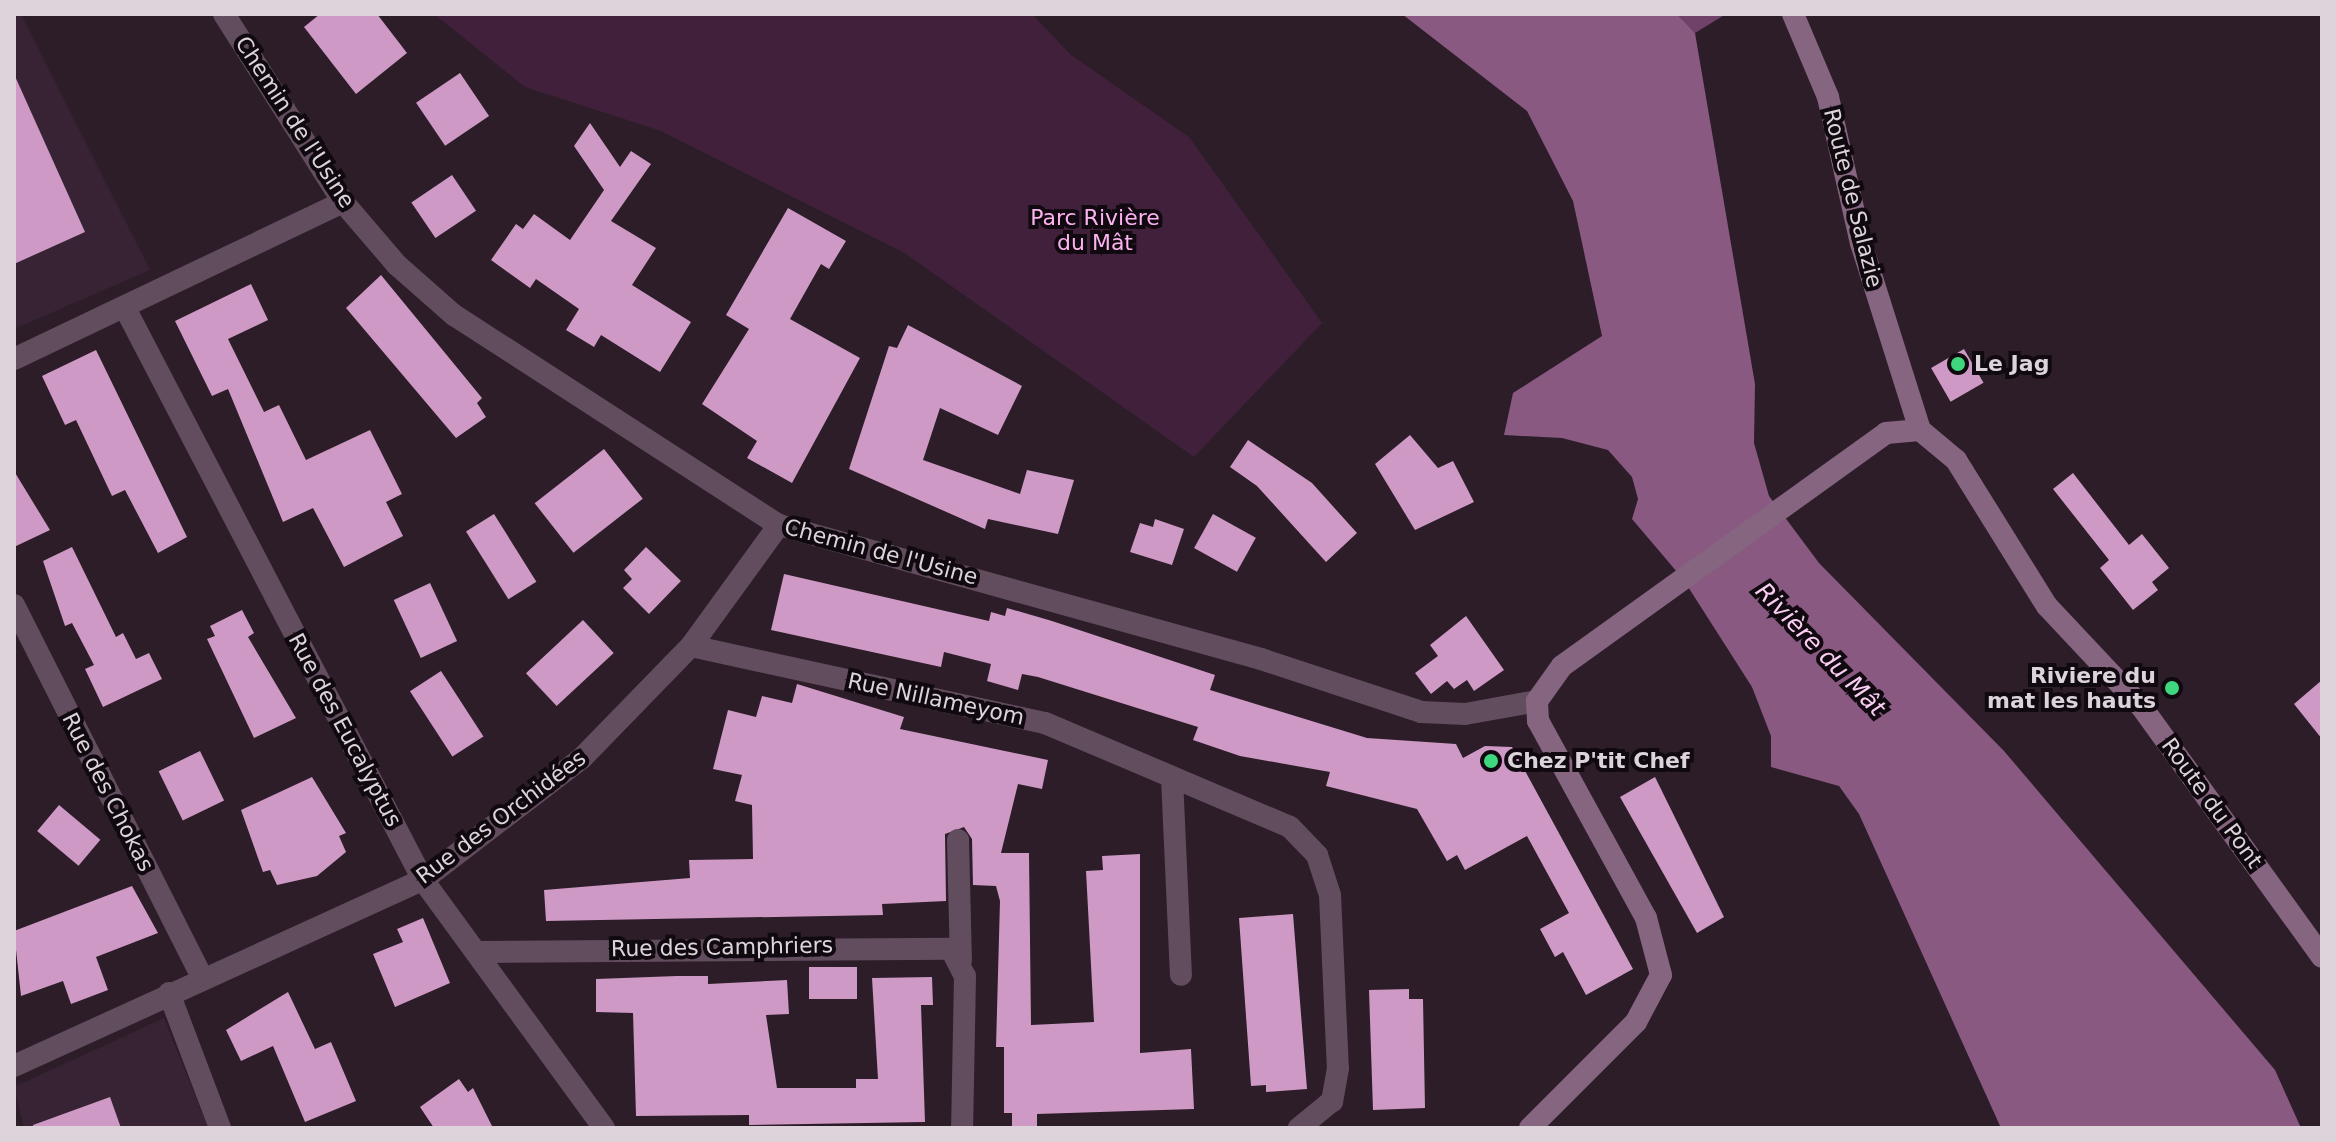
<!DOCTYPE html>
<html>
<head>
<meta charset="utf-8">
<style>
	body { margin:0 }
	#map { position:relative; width:2336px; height:1142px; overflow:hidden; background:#2c1d29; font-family:"DejaVu Sans",sans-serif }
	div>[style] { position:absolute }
	.built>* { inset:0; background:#372334 }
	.green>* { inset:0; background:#40203b }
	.forest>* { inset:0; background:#704269 }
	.water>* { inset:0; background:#895981 }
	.building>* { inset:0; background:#ce99c4; transform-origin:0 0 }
	.minor>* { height:22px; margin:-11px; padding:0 11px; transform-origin:11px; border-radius:11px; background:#624d5e }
	.secondary>* { height:22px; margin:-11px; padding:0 11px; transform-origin:11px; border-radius:11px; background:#866580 }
	.dots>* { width:22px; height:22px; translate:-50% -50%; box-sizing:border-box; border:4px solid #10090f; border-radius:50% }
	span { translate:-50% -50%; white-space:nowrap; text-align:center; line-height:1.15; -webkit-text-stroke:8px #10090f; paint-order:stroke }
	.street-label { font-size:22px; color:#ddd3db }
	.park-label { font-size:22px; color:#fbb2ef }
	.poi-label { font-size:22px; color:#ddd3db; font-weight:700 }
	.left { translate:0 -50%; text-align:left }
	.right { translate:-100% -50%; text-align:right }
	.water-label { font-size:24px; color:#facef2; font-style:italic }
	.frame { position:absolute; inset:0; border:16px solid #ddd3db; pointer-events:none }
</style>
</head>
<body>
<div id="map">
	<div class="built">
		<i style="clip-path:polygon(14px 14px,21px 14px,150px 270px,14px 329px)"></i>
		<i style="clip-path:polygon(164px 1018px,208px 1128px,24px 1128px,14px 1087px)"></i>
	</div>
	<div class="green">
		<i style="clip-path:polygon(434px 14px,1032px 14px,1071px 55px,1189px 137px,1322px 323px,1194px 457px,903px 252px,661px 131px,525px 87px)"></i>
	</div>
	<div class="forest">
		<i style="clip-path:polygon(1677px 14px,1726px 14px,1695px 33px)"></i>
	</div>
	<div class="water">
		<i style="clip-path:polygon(1402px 14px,1677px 14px,1695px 33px,1755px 384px,1754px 443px,1769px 496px,1819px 563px,2004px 751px,2275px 1070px,2301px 1128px,2001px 1128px,1859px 814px,1839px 786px,1771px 767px,1771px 736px,1752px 687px,1683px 579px,1632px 519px,1638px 499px,1632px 477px,1608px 450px,1562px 438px,1504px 435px,1513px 393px,1602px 336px,1573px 201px,1527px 111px)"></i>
	</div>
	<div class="building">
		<i style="clip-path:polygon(320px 14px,377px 14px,407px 53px,356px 94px,304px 27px)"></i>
		<i style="left:460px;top:73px;width:52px;height:53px;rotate:56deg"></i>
		<i style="clip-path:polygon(14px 74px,85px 232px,14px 264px)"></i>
		<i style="clip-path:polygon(590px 123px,620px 167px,631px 151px,651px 164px,611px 221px,656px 248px,632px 285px,691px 322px,660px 372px,601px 335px,594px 347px,566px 330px,579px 309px,536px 279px,530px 288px,491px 260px,516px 224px,523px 229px,534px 214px,570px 240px,604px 190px,574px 146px)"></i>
		<i style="left:452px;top:175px;width:43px;height:49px;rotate:56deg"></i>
		<i style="clip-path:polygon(788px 208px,846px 241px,829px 269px,821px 264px,790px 319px,860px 358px,792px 483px,747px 458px,757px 441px,702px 404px,749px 329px,726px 315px)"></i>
		<i style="clip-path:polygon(381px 275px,482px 398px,477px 403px,486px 417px,456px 438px,346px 308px)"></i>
		<i style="clip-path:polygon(251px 284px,268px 320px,228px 339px,264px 412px,279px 405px,306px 460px,370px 430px,402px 494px,386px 502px,403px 536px,344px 567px,313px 508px,283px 522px,228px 389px,212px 396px,175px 321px)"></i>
		<i style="clip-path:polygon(908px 325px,1022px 386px,998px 435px,940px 408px,923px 460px,1020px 494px,1027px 470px,1074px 480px,1058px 534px,988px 519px,985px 529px,849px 469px,889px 346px,897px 348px)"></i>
		<i style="left:1964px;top:349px;width:39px;height:38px;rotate:60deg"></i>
		<i style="clip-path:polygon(96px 350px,187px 537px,158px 553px,125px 490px,112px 496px,76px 420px,65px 425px,42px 376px)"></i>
		<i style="clip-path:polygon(1410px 435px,1438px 468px,1453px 461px,1474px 502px,1415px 530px,1375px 464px)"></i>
		<i style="clip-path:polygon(1248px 440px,1312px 483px,1357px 533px,1326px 562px,1257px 486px,1230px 467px)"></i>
		<i style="left:604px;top:449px;width:63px;height:88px;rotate:52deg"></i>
		<i style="clip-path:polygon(14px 471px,50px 530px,14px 547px)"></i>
		<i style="clip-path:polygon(2073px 473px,2129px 545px,2142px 534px,2169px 568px,2152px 582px,2158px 590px,2133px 610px,2100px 568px,2109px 560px,2053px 489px)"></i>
		<i style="left:494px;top:514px;width:80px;height:33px;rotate:58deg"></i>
		<i style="left:1213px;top:514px;width:49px;height:39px;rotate:29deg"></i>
		<i style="clip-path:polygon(1155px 519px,1184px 529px,1172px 565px,1130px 552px,1140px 523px,1153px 527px)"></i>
		<i style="clip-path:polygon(72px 547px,116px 637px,123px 633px,136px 659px,149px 653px,162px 679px,103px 707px,85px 669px,94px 665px,72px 623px,65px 626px,43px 561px)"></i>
		<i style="clip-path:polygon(646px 547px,681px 581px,649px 614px,623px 588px,632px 579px,624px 570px)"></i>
		<i style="clip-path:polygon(784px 574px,989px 621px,991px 612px,1005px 616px,1007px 608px,1052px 621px,1215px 675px,1210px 690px,1367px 738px,1456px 744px,1463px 758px,1485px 746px,1512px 747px,1633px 969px,1586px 995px,1563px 952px,1555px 957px,1540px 929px,1569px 913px,1527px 836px,1465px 870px,1457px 855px,1447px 861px,1417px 809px,1326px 786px,1330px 772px,1240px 756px,1193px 740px,1198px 727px,1038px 677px,1022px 674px,1018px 690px,987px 681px,991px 664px,944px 652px,941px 667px,771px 630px)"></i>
		<i style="left:430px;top:583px;width:64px;height:40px;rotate:65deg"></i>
		<i style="clip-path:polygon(242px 610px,254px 633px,248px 637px,296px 718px,254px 738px,207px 639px,215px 636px,210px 626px)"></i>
		<i style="clip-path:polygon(1466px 616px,1504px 670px,1474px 691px,1467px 680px,1454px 689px,1447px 681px,1431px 694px,1415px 673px,1438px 656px,1430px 645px)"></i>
		<i style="left:583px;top:620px;width:45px;height:78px;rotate:47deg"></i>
		<i style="left:441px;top:671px;width:78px;height:37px;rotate:57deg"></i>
		<i style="clip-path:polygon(2322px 680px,2322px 739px,2294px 704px)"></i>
		<i style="clip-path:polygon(797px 684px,904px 717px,900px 729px,1048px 760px,1042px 789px,1018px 784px,1001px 853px,1029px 853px,1031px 1025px,1094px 1022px,1086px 871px,1103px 870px,1102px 856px,1140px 854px,1140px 1053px,1191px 1049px,1194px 1109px,1037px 1114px,1037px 1128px,1012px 1128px,1012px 1113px,1004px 1113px,1004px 1047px,996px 1047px,1000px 901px,996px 886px,973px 885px,972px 839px,964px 827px,945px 834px,946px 901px,882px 904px,883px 915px,546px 921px,544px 890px,690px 878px,689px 860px,753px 859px,752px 805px,735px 801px,742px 775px,713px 769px,728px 710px,756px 717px,762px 696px,792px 703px)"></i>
		<i style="left:200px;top:751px;width:55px;height:46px;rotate:64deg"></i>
		<i style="clip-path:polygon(312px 777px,346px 833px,339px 836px,346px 852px,317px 876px,277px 885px,270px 870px,263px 872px,241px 810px)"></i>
		<i style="clip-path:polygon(1655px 777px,1724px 917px,1697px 933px,1620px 797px)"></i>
		<i style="left:59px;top:805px;width:54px;height:34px;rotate:40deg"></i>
		<i style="clip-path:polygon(132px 886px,158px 933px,96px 957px,108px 990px,71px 1004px,63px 981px,21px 996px,14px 931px)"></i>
		<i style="clip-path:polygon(1293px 914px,1307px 1089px,1266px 1092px,1266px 1085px,1251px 1086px,1239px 918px)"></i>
		<i style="clip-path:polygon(423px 918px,450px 983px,395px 1007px,373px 954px,403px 942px,397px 929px)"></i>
		<i style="left:809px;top:967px;width:48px;height:32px"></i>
		<i style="clip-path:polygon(677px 976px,708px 976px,708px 984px,787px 980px,789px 1014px,766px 1015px,777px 1088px,856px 1088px,856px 1079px,878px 1079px,872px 978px,932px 977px,933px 1005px,921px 1005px,925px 1122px,749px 1125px,749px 1115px,636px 1116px,633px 1013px,596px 1012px,596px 979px)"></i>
		<i style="clip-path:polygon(1409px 989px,1409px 999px,1423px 999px,1425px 1108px,1373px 1110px,1369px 990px)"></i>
		<i style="clip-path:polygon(288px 992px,315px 1049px,331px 1042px,356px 1101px,305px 1122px,273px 1046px,241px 1061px,226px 1030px)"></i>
		<i style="clip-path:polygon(459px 1079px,468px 1092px,473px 1088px,493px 1128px,434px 1128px,420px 1107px)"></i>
		<i style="clip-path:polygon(110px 1097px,121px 1128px,33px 1128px,33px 1125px)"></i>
	</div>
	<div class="minor">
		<i style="left:224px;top:14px;width:222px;rotate:57.7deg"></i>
		<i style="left:343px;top:202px;width:83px;rotate:49.4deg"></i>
		<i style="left:397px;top:265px;width:76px;rotate:41.3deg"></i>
		<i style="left:454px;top:315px;width:387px;rotate:32.9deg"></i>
		<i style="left:779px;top:525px;width:500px;rotate:15.54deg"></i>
		<i style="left:1261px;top:659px;width:169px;rotate:18.3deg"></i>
		<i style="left:1421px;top:712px;width:44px;rotate:2.6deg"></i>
		<i style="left:1465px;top:714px;width:73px;rotate:-10.2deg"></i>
		<i style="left:125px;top:308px;width:645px;rotate:62.48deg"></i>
		<i style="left:423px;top:880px;width:307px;rotate:53.9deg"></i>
		<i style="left:14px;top:359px;width:365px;rotate:-25.5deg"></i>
		<i style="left:14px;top:605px;width:419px;rotate:63.2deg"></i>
		<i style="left:691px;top:646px;width:362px;rotate:12.3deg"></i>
		<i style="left:1045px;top:723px;width:266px;rotate:23deg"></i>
		<i style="left:1290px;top:827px;width:39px;rotate:46deg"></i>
		<i style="left:1317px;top:855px;width:42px;rotate:72deg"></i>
		<i style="left:1330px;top:895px;width:173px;rotate:87.4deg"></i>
		<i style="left:1338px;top:1068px;width:34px;rotate:100deg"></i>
		<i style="left:1332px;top:1101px;width:43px;rotate:140.7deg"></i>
		<i style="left:1172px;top:778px;width:197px;rotate:87.4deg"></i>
		<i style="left:958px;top:840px;width:120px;rotate:88.6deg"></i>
		<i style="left:477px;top:952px;width:474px;rotate:-0.4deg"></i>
		<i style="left:951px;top:949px;width:30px;rotate:63deg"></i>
		<i style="left:965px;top:976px;width:152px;rotate:91.1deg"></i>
		<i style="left:169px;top:993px;width:144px;rotate:69.3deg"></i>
		<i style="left:14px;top:1066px;width:449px;rotate:-24.5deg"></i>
		<i style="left:423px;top:880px;width:200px;rotate:-37.5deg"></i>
		<i style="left:582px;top:758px;width:156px;rotate:-45.8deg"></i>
		<i style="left:691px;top:646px;width:150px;rotate:-54deg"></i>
	</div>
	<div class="secondary">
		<i style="left:1793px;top:14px;width:90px;rotate:67.1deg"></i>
		<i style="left:1828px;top:97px;width:150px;rotate:77.3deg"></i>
		<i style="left:1861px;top:243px;width:196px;rotate:72.5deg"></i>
		<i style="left:1920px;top:430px;width:47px;rotate:39.8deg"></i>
		<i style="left:1956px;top:460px;width:172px;rotate:58.1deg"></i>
		<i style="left:2047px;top:606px;width:137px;rotate:46.8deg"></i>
		<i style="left:2141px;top:706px;width:309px;rotate:54.2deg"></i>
		<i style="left:1530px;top:1128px;width:150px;rotate:-45deg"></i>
		<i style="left:1636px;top:1022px;width:53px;rotate:-62deg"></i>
		<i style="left:1661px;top:975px;width:59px;rotate:-104.7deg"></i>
		<i style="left:1646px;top:918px;width:225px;rotate:-118.7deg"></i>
		<i style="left:1538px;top:721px;width:20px;rotate:-93deg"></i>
		<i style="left:1537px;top:701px;width:43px;rotate:-54.5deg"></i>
		<i style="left:1562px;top:666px;width:399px;rotate:-35.7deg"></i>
		<i style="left:1886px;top:433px;width:34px;rotate:-5deg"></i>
	</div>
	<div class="dots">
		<i style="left:1958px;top:364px;background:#3fd77d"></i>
		<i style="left:2172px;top:688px;background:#3fd77d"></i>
		<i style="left:1491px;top:761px;background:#3fd77d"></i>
	</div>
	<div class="street-label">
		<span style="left:295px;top:122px;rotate:57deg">Chemin de l'Usine</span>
		<span style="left:1853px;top:198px;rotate:76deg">Route de Salazie</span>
		<span style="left:881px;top:552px;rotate:15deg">Chemin de l'Usine</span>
		<span style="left:936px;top:699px;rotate:12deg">Rue Nillameyom</span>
		<span style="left:345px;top:730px;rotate:62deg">Rue des Eucalyptus</span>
		<span style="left:108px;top:792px;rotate:63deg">Rue des Chokas</span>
		<span style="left:2212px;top:803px;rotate:54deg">Route du Pont</span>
		<span style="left:501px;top:817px;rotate:-37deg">Rue des Orchidées</span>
		<span style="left:722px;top:947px;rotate:-1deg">Rue des Camphriers</span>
	</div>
	<div class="park-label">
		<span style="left:1095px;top:230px">Parc Rivière<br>du Mât</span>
	</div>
	<div class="poi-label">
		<span class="left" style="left:1974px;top:364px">Le Jag</span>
		<span class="right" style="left:2156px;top:688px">Riviere du<br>mat les hauts</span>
		<span class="left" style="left:1507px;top:761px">Chez P'tit Chef</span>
	</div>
	<div class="water-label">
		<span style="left:1820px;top:650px;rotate:46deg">Rivière du Mât</span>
	</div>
	<div class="frame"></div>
</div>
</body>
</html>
